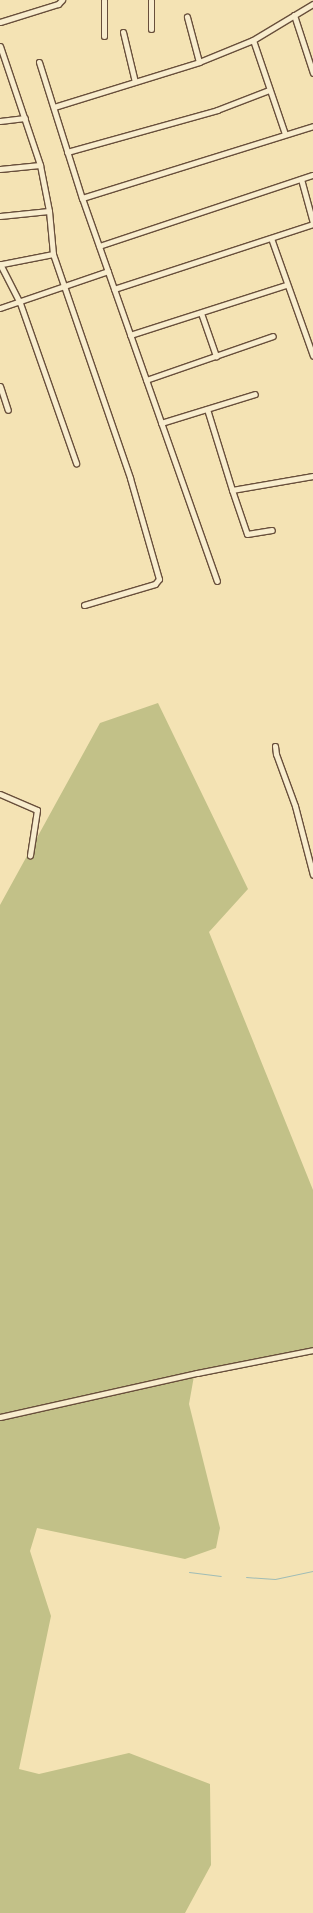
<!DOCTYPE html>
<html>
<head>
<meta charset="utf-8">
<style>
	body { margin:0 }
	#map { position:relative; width:313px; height:1913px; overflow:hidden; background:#f4e3b4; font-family:Vollkorn,serif }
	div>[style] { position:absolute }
	.green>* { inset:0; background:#c2c188 }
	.stream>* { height:1px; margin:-0.5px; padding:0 0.5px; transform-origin:0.5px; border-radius:0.5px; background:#9fbcb6 }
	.roads { filter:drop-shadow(1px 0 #684f3b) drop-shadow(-1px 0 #684f3b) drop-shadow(0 1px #684f3b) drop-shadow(0 -1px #684f3b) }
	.minor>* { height:5px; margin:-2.5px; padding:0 2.5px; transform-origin:2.5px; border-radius:2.5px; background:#f8edce }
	span { translate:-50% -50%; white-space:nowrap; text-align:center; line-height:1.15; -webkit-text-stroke:3px #f8edce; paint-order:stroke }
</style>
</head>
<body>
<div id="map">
	<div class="green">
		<i style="clip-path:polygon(158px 703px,248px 889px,209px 932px,313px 1190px,313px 1349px,194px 1376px,189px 1404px,220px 1528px,216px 1548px,185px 1559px,37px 1528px,30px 1551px,51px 1616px,19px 1769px,39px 1774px,129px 1753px,210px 1784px,211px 1865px,185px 1913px,0 1913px,0 905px,100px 723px)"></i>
	</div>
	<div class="stream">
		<i style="left:189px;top:1572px;width:32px;rotate:7deg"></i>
		<i style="left:246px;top:1577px;width:29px;rotate:4deg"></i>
		<i style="left:275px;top:1579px;width:39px;rotate:-12deg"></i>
	</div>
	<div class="roads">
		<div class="minor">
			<i style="left:294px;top:15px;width:61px;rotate:71.9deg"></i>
			<i style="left:0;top:22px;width:61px;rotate:-17.2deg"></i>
			<i style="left:58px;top:4px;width:6px;rotate:-45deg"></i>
			<i style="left:151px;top:29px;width:29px;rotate:-90deg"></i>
			<i style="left:123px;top:32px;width:51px;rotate:76.5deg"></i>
			<i style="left:104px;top:36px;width:36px;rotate:-90deg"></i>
			<i style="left:253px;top:40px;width:99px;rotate:71.2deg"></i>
			<i style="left:0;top:46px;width:126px;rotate:71.4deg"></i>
			<i style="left:40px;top:165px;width:47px;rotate:78.9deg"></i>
			<i style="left:39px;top:62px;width:143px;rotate:72.5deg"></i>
			<i style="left:82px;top:198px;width:406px;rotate:70.6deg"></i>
			<i style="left:199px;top:62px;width:58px;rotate:-22.2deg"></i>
			<i style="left:253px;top:40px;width:70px;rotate:-31deg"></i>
			<i style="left:54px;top:107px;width:152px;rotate:-17.2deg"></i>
			<i style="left:199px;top:62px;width:47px;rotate:-104.9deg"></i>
			<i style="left:0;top:121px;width:25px;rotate:-7deg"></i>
			<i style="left:67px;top:152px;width:156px;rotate:-15.6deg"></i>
			<i style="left:217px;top:110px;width:56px;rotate:-21deg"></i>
			<i style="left:0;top:169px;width:40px;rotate:-5.7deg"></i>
			<i style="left:301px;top:179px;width:46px;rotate:74.7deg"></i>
			<i style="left:82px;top:198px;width:242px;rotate:-17.3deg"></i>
			<i style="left:0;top:216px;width:49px;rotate:-5.8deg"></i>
			<i style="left:49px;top:211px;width:43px;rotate:84.7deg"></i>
			<i style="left:53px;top:254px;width:237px;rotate:71deg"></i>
			<i style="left:130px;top:478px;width:105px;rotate:74deg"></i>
			<i style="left:159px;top:579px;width:6px;rotate:129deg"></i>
			<i style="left:155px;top:584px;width:74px;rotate:163.5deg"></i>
			<i style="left:271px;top:238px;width:125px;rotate:70.4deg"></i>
			<i style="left:99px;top:246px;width:225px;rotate:-18.4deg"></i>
			<i style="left:0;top:264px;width:44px;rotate:62.9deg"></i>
			<i style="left:20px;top:303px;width:170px;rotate:70.7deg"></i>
			<i style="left:2px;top:264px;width:52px;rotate:-11.1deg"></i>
			<i style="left:114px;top:289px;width:209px;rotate:-18.1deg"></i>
			<i style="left:0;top:308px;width:114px;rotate:-18.9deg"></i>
			<i style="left:201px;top:313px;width:46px;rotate:70.8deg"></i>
			<i style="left:130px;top:335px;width:164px;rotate:-17.8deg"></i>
			<i style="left:146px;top:380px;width:134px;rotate:-19.1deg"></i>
			<i style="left:0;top:386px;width:25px;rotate:72deg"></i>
			<i style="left:207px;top:409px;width:85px;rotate:72.8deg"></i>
			<i style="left:232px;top:490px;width:82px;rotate:-9.8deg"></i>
			<i style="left:161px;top:423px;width:98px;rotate:-17.1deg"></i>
			<i style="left:232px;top:490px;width:46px;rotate:71.2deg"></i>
			<i style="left:247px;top:534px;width:25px;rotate:-9deg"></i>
			<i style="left:275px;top:746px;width:8px;rotate:83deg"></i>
			<i style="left:276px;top:754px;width:55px;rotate:69.9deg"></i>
			<i style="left:295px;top:806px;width:71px;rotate:75.4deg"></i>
			<i style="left:0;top:794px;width:40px;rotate:23.4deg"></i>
			<i style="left:37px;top:810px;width:46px;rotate:98.8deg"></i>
			<i style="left:0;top:1417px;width:202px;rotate:-12.6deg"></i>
			<i style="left:197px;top:1373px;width:118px;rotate:-11.2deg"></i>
		</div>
	</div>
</div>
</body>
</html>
